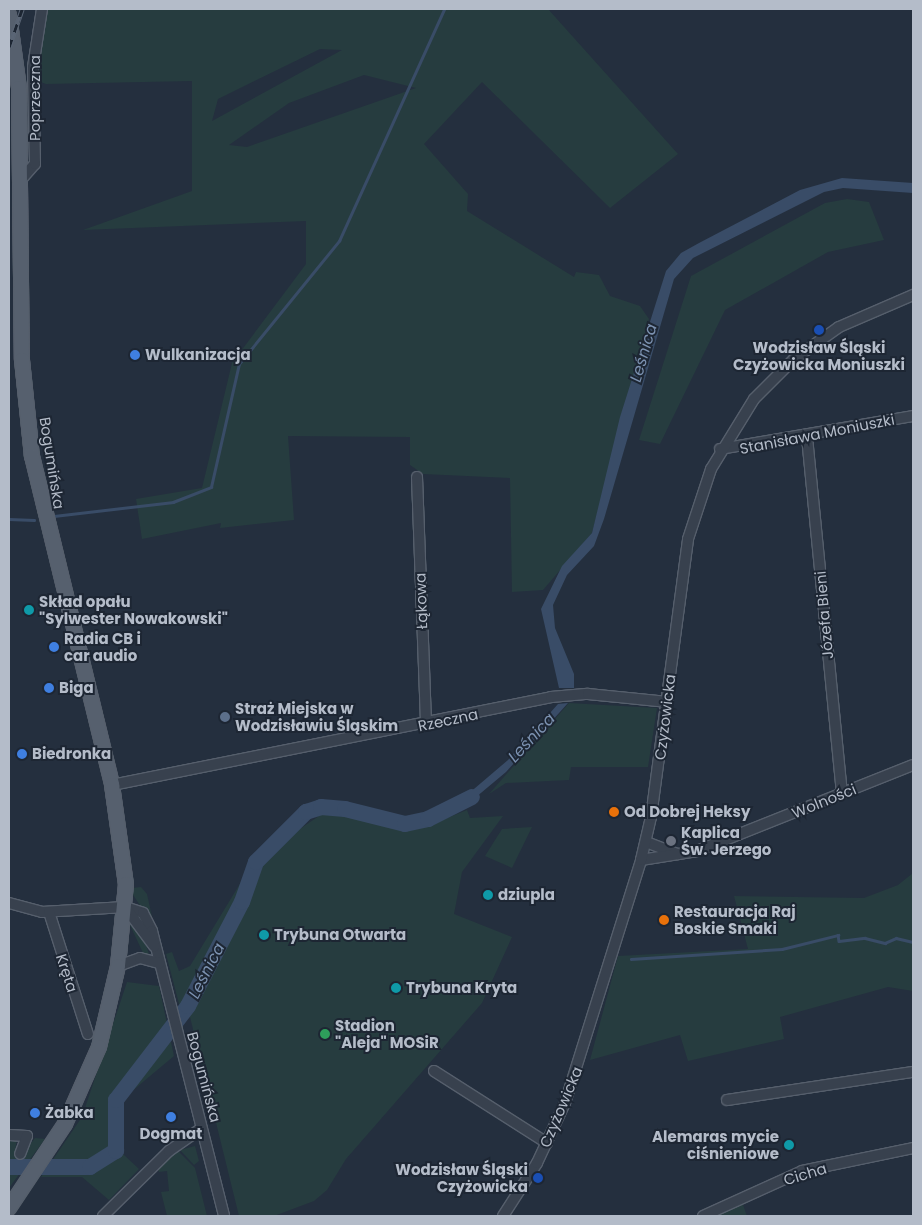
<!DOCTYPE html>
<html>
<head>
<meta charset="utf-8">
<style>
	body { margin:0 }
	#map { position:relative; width:922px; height:1225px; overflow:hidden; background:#242f3e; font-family:Poppins,sans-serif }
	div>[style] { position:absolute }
	.green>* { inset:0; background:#263c3f }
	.water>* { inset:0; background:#394c67 }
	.stream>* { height:2.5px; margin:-1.25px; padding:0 1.25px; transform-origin:1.25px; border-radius:1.25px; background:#394c67 }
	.river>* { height:16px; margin:-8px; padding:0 8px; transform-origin:8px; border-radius:8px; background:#394c67 }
	.roads { filter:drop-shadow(1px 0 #565f6c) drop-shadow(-1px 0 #565f6c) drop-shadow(0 1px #565f6c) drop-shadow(0 -1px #565f6c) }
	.minor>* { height:10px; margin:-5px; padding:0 5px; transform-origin:5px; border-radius:5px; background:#38414e }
	.major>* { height:14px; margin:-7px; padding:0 7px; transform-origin:7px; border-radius:7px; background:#56606e }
	.rail>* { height:4.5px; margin-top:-2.25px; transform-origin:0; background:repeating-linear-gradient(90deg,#1d2633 0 8px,#5a6575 0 16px); box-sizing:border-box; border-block:1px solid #5a6575 }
	.dots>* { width:14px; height:14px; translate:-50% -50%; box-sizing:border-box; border:2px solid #1d2633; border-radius:50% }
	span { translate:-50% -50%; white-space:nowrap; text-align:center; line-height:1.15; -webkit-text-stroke:4px #1d2633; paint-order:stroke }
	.street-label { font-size:15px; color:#b4bcc9 }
	.poi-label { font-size:15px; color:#b4bcc9; font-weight:700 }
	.left { translate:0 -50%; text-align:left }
	.right { translate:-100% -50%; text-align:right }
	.water-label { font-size:16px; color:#7c92b1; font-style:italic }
	.frame { position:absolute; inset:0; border:10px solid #b4bcc9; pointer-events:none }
</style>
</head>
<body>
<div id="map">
	<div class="green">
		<i style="clip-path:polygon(evenodd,47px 9px,548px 9px,678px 154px,610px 208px,482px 82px,424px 144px,468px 194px,467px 211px,574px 277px,576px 272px,599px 275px,610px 296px,640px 306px,649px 319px,592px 533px,543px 590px,512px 592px,510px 478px,423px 474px,410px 465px,410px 437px,288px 436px,294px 520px,220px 528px,221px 523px,142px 539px,136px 499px,202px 488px,232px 363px,306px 264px,306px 221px,83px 230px,192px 191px,192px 81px,46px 84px,35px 80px,47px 9px,320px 49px,342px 50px,212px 121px,218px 99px,320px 49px,47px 9px,364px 75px,416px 88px,247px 147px,229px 145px,289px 103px,364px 75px)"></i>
		<i style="clip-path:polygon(847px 199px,869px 202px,884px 240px,828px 252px,725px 310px,660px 444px,639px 440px,691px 276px,825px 203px)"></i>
		<i style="clip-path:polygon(569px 703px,657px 708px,648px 767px,571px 767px,569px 780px,506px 783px,489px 794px)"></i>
		<i style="clip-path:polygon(467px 810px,470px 818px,503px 816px,462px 872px,454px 914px,512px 937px,482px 1003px,346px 1159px,327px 1190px,314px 1201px,274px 1216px,239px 1216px,189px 1013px,251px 888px,183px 1019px,166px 954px,172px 952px,179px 971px,190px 966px,264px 844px,299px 814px,307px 815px,285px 839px,322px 814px,343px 814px,399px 830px,425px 827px)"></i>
		<i style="clip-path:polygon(532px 827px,512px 868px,485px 856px,502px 829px)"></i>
		<i style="clip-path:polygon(913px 873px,913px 991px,888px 987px,780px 1017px,784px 1039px,688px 1061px,680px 1035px,590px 1060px,618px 956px,748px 949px,734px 896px,864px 898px,898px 885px)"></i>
		<i style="clip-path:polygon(141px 887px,147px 894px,154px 926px,133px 895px,132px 888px)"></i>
		<i style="clip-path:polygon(130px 925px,143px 936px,149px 954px,143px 953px)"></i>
		<i style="clip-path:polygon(127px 982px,159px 986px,174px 1056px,119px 1102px,122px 1153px,139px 1169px,109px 1200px,82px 1177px,41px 1177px,82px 1117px)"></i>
		<i style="clip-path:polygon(9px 1136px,17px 1138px,15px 1152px,22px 1155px,35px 1138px,45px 1139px,9px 1188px)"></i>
		<i style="clip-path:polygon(195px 1146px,199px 1161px,194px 1165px,180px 1150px)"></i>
		<i style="clip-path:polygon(178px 1151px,195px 1168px,207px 1216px,167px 1216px,161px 1192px,169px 1191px,167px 1171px,159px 1172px,158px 1168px)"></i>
		<i style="clip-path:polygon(742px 1202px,747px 1216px,710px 1216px)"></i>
	</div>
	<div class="water">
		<i style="clip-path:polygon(842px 178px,913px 183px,913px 193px,843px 188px,824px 192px,693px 258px,674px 279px,604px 519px,594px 546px,567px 575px,553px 605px,555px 628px,574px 674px,574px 688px,559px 688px,541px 609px,562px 566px,592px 533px,620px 417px,666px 271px,681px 253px,699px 243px,800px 190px)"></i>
		<i style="clip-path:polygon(568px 703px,506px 772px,457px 813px,454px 806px,508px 760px,558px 704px)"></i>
	</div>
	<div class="stream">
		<i style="left:54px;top:516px;width:120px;rotate:-6.7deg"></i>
		<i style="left:173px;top:502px;width:41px;rotate:-21.5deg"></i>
		<i style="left:211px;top:487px;width:126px;rotate:-77.2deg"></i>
		<i style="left:239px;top:364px;width:159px;rotate:-50.9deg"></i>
		<i style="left:339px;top:241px;width:255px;rotate:-65.6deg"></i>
		<i style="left:9px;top:519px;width:25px;rotate:2deg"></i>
		<i style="left:631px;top:959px;width:151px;rotate:-3.8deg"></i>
		<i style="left:782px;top:949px;width:58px;rotate:-14deg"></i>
		<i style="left:838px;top:935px;width:6px;rotate:81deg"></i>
		<i style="left:839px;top:941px;width:26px;rotate:-7deg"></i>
		<i style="left:865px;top:938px;width:21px;rotate:14deg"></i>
		<i style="left:885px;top:943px;width:12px;rotate:-24deg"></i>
		<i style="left:896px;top:938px;width:17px;rotate:13deg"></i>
	</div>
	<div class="river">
		<i style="left:9px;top:1167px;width:81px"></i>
		<i style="left:90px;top:1167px;width:31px;rotate:-32deg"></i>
		<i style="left:116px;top:1151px;width:51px;rotate:-90deg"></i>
		<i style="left:116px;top:1100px;width:118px;rotate:-52.5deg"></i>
		<i style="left:188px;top:1006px;width:117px;rotate:-62.6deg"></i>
		<i style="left:242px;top:902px;width:42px;rotate:-70.7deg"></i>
		<i style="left:256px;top:862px;width:71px;rotate:-45deg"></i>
		<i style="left:306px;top:812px;width:16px;rotate:-18deg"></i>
		<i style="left:321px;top:807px;width:24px;rotate:5deg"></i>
		<i style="left:345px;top:809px;width:62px;rotate:14deg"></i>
		<i style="left:405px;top:824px;width:24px;rotate:-12deg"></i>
		<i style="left:428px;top:819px;width:49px;rotate:-26.6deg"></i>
	</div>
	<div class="roads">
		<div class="minor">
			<i style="left:20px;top:181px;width:23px;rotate:-49deg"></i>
			<i style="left:35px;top:164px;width:97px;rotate:-91.2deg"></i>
			<i style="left:33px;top:67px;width:59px;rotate:-81.2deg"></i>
			<i style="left:807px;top:437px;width:358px;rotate:84.4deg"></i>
			<i style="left:720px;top:449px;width:196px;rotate:-9.7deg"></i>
			<i style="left:417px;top:477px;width:248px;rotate:87.9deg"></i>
			<i style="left:112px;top:785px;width:448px;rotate:-11.3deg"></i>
			<i style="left:551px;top:697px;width:37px;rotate:-5deg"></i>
			<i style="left:588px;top:694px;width:80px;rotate:5.7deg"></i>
			<i style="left:646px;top:842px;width:34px;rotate:21deg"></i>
			<i style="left:641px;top:860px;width:57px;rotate:-9.1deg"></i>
			<i style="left:697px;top:851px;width:232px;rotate:-21.7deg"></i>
			<i style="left:9px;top:903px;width:34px;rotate:15deg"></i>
			<i style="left:42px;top:912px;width:83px;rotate:-3.4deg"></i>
			<i style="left:125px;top:907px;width:19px;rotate:18deg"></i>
			<i style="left:143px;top:913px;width:20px;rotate:63deg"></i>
			<i style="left:152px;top:931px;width:294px;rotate:75.8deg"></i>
			<i style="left:125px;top:907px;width:49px;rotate:53.4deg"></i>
			<i style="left:49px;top:912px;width:128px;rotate:72.3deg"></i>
			<i style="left:118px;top:966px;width:23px;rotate:-20deg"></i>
			<i style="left:140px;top:958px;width:20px;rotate:15deg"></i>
			<i style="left:434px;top:1071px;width:134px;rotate:32.5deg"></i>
			<i style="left:727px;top:1100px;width:188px;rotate:-8.6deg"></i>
			<i style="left:9px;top:1135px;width:18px;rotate:3deg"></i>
			<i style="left:27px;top:1136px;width:19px;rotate:111deg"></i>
			<i style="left:103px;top:1216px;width:93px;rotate:-44.6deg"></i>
			<i style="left:169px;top:1151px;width:39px;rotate:-35deg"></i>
			<i style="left:503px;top:1216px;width:63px;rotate:-57.3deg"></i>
			<i style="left:537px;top:1163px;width:66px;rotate:-65deg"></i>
			<i style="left:565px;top:1103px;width:255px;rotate:-72.6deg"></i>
			<i style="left:641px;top:860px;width:44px;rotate:-76.9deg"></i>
			<i style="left:651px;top:817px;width:280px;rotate:-82.4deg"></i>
			<i style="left:688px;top:539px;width:74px;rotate:-71.8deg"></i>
			<i style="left:711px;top:469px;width:82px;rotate:-58.4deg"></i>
			<i style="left:754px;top:399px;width:57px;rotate:-45deg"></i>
			<i style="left:794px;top:359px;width:55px;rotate:-35.4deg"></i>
			<i style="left:839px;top:327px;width:81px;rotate:-23.4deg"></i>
			<i style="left:703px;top:1216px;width:109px;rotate:-24.4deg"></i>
			<i style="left:802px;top:1171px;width:113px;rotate:-11.7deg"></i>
		</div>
		<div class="major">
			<i style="left:9px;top:15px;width:74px;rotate:82.2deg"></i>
			<i style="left:19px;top:88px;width:272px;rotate:89.4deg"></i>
			<i style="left:22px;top:360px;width:97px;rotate:84.1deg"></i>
			<i style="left:32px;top:456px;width:339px;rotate:76.3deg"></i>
			<i style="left:112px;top:785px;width:100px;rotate:82deg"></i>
			<i style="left:126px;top:884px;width:82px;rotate:95.6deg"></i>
			<i style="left:118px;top:966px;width:83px;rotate:103.2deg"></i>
			<i style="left:99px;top:1047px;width:84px;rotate:113.8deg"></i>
			<i style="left:65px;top:1124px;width:101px;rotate:123.7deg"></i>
		</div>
	</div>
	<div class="rail">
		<i style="left:9px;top:47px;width:40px;rotate:-71.1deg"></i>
	</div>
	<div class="dots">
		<i style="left:819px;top:330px;background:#1a4fb4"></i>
		<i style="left:135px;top:355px;background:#3f7fe0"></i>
		<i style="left:29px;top:610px;background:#0f9aa8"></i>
		<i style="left:54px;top:647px;background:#3f7fe0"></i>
		<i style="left:49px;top:688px;background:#3f7fe0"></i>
		<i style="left:225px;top:717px;background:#5c6f8a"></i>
		<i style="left:22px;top:754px;background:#3f7fe0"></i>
		<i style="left:614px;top:812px;background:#e8710a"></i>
		<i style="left:671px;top:841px;background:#6b7280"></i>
		<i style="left:488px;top:895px;background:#0f9aa8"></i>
		<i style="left:664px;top:920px;background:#e8710a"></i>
		<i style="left:264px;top:935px;background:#0f9aa8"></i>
		<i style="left:396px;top:988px;background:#0f9aa8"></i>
		<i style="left:325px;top:1034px;background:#2e9e5b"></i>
		<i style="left:35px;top:1113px;background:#3f7fe0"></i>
		<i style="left:171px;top:1117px;background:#3f7fe0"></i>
		<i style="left:789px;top:1145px;background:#0f9aa8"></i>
		<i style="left:538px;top:1178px;background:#1a4fb4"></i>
	</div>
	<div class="street-label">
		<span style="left:35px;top:98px;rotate:-90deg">Poprzeczna</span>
		<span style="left:817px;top:434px;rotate:-11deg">Stanisława Moniuszki</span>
		<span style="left:52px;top:463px;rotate:81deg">Bogumińska</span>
		<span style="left:421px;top:601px;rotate:-92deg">Łąkowa</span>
		<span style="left:824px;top:615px;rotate:-95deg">Józefa Bieni</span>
		<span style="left:665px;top:717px;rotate:-83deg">Czyżowicka</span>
		<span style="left:448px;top:720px;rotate:-12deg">Rzeczna</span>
		<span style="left:824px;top:801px;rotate:-22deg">Wolności</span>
		<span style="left:67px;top:973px;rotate:72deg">Kręta</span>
		<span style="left:204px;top:1077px;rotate:75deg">Bogumińska</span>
		<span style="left:561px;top:1107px;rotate:-67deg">Czyżowicka</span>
		<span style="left:805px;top:1174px;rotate:-17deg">Cicha</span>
	</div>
	<div class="poi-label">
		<span style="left:819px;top:356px">Wodzisław Śląski<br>Czyżowicka Moniuszki</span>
		<span class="left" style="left:145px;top:355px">Wulkanizacja</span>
		<span class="left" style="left:39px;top:610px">Skład opału<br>"Sylwester Nowakowski"</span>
		<span class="left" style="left:64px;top:647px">Radia CB i<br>car audio</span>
		<span class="left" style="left:59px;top:688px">Biga</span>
		<span class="left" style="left:235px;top:717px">Straż Miejska w<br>Wodzisławiu Śląskim</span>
		<span class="left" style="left:32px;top:754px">Biedronka</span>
		<span class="left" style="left:624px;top:812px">Od Dobrej Heksy</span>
		<span class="left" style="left:681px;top:841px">Kaplica<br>Św. Jerzego</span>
		<span class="left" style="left:498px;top:895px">dziupla</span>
		<span class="left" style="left:674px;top:920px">Restauracja Raj<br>Boskie Smaki</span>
		<span class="left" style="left:274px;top:935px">Trybuna Otwarta</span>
		<span class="left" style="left:406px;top:988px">Trybuna Kryta</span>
		<span class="left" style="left:335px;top:1034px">Stadion<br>"Aleja" MOSiR</span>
		<span class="left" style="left:45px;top:1113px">Żabka</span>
		<span style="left:171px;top:1134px">Dogmat</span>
		<span class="right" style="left:779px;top:1145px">Alemaras mycie<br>ciśnieniowe</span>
		<span class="right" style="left:528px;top:1178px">Wodzisław Śląski<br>Czyżowicka</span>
	</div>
	<div class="water-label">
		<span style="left:644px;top:353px;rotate:-74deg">Leśnica</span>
		<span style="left:532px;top:738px;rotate:-47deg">Leśnica</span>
		<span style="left:207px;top:971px;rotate:-63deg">Leśnica</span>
	</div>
	<div class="frame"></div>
</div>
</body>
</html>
